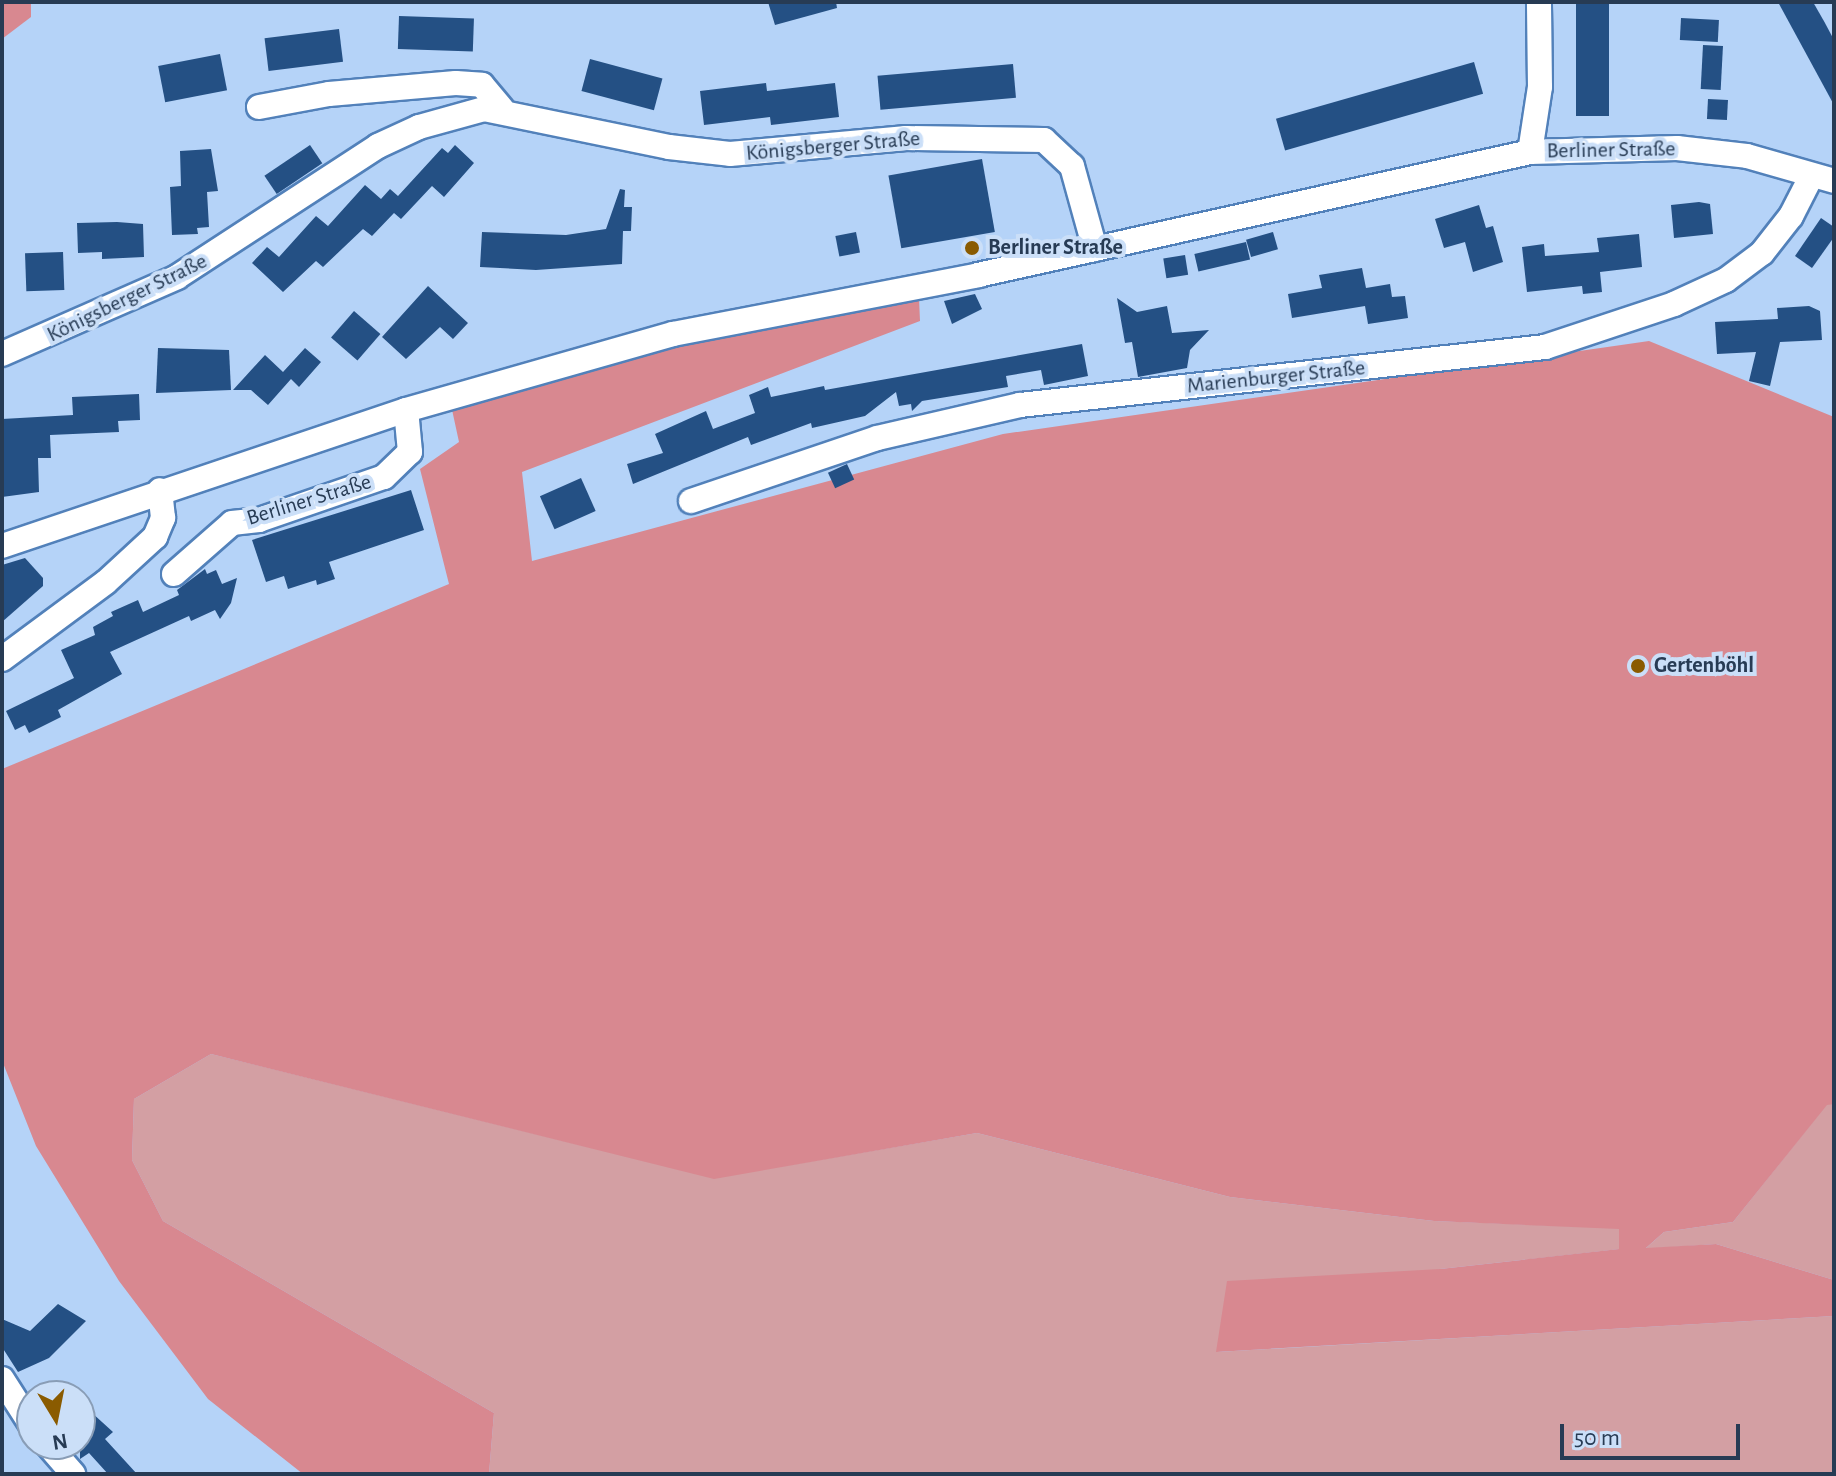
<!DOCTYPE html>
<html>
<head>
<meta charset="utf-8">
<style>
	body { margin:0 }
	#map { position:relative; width:1836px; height:1476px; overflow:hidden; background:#b5d3f8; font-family:"Alegreya Sans",sans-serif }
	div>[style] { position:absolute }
	.green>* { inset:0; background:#d39fa3 }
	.forest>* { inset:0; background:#d88890 }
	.building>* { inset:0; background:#245084; transform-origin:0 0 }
	.roads { filter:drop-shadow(2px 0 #5281ba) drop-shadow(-2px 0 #5281ba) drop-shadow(0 2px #5281ba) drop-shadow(0 -2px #5281ba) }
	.minor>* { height:24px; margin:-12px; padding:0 12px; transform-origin:12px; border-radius:12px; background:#fff }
	.dots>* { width:22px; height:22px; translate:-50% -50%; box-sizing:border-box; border:4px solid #cbdff8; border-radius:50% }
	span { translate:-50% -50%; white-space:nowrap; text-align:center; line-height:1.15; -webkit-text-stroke:8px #cbdff8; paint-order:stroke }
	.street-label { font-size:22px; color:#273b54 }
	.poi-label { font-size:22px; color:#273b54; font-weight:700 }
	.left { translate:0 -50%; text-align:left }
	.frame { position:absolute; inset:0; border:4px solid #273b54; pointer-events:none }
	.north { position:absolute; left:16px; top:1380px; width:80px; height:80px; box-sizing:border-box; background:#cbdff8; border:2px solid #899db6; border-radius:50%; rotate:170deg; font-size:22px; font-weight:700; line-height:32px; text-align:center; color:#273b54 }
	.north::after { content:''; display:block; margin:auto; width:28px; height:36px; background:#8a5b00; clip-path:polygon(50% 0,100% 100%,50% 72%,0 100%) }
	.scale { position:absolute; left:1560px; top:1424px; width:180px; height:36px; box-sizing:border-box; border:4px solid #273b54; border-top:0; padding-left:10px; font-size:24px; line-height:28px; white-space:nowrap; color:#273b54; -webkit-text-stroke:6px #cbdff8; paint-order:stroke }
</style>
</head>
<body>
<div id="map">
	<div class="green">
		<i style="clip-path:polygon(211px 1054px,714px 1178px,977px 1133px,1230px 1197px,1434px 1221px,1619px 1228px,1620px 1249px,1440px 1269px,1217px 1352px,1834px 1316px,1834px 1474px,489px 1474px,494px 1413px,163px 1221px,132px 1160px,134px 1099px)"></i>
		<i style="clip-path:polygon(1827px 1104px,1834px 1104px,1834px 1280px,1716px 1244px,1645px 1249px,1664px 1232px,1733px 1222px)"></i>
	</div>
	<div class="forest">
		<i style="clip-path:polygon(2px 2px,31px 2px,31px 17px,2px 39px)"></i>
		<i style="clip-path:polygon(919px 298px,920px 321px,522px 472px,532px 561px,1003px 434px,1649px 341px,1834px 417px,1834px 1104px,1827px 1105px,1733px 1222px,1664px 1232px,1646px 1248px,1716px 1244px,1834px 1280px,1834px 1316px,1216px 1352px,1227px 1281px,1440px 1269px,1619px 1249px,1619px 1229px,1434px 1221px,1230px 1197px,977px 1133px,714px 1179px,211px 1054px,134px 1099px,132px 1160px,163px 1221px,494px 1413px,489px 1474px,303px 1474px,208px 1399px,119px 1281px,36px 1146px,3px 1063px,2px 769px,449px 584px,420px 469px,459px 442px,451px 405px,676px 340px)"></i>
	</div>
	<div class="building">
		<i style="clip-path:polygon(768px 2px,836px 2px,837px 8px,775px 25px)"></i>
		<i style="left:1576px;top:2px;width:33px;height:114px"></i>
		<i style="clip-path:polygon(1778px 2px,1813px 2px,1825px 23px,1834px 40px,1834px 105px)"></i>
		<i style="left:399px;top:16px;width:75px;height:33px;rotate:2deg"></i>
		<i style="left:1681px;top:18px;width:38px;height:22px;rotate:3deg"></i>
		<i style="left:339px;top:29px;width:33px;height:75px;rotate:83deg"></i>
		<i style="left:1703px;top:45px;width:20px;height:44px;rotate:3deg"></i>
		<i style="left:220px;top:54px;width:37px;height:63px;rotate:79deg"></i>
		<i style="left:590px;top:59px;width:75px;height:33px;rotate:15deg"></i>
		<i style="left:1474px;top:62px;width:33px;height:206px;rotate:74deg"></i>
		<i style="left:1013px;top:64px;width:34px;height:136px;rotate:85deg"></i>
		<i style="clip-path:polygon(766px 83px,767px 91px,835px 83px,839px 117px,771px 125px,770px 117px,704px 125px,700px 91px)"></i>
		<i style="left:1708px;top:99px;width:20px;height:20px;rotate:3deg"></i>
		<i style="left:310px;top:145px;width:22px;height:55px;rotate:56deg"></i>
		<i style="clip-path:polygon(455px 145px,474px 163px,444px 197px,432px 186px,401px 219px,394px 213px,372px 236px,363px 229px,323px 267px,316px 261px,283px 292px,252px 263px,267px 247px,279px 257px,316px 216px,328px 226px,365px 185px,381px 199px,390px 189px,398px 196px,442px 148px,448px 153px)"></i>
		<i style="clip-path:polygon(211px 149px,218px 191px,207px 192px,209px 227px,197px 228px,198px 234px,172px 235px,170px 187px,181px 186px,180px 151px)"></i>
		<i style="left:982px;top:159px;width:74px;height:95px;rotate:80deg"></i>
		<i style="clip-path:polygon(620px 189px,625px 190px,624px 207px,632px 207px,631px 231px,623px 231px,622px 264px,536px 270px,480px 267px,482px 232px,566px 235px,606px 229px)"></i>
		<i style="clip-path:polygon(1699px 202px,1710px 204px,1713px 234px,1674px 238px,1671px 205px)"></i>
		<i style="clip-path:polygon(1479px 205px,1486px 228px,1493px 226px,1503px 262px,1473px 272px,1465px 242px,1444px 248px,1435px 219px)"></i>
		<i style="clip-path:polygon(1821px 218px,1834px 227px,1834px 237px,1812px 268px,1795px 256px)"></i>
		<i style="clip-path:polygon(117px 222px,143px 224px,144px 257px,102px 259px,102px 252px,78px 253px,77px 223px)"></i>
		<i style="left:856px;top:232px;width:21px;height:21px;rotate:79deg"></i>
		<i style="left:1273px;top:232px;width:18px;height:28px;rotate:74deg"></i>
		<i style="clip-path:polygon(1639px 234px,1642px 267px,1600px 272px,1602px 292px,1583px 294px,1582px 286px,1527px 292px,1522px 247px,1544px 244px,1545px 256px,1599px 252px,1597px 238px)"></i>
		<i style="left:1246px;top:242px;width:18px;height:53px;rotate:77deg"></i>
		<i style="left:63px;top:252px;width:38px;height:38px;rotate:88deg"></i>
		<i style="left:1185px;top:255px;width:20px;height:22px;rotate:81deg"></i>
		<i style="clip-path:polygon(1362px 268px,1366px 288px,1390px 284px,1392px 297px,1405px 296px,1408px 318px,1368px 324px,1365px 306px,1292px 318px,1288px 294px,1322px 288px,1319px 275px)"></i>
		<i style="clip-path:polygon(428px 286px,468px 323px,453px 339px,440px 327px,406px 359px,382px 337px)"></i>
		<i style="clip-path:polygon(975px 294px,982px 309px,952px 324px,944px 301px)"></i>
		<i style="clip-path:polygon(1117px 298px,1137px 312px,1167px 306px,1172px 333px,1209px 330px,1190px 350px,1187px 368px,1138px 377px,1132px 342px,1125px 343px)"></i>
		<i style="clip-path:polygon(1809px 306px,1820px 311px,1822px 340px,1780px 342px,1770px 386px,1749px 381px,1756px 352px,1717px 354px,1715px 322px,1778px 319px,1777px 308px)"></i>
		<i style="left:354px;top:311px;width:35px;height:35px;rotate:41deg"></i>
		<i style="clip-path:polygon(1082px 344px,1088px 376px,1044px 385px,1041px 370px,1006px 376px,1008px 387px,922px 401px,912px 411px,911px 404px,899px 406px,896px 392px,865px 416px,812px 428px,811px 423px,751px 445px,748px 437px,633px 484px,627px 464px,663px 453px,655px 434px,706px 411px,713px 429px,755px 413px,749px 395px,768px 387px,771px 397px,824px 386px,825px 390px)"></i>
		<i style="clip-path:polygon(158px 348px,229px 350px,231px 390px,156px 393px)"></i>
		<i style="clip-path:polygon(305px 348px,321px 362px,299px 387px,291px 379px,268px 405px,251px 390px,233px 390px,265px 355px,283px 372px)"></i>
		<i style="clip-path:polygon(139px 394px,140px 420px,118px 421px,119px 432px,50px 435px,51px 458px,38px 458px,39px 492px,2px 497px,2px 419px,73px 415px,72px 397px)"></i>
		<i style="left:847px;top:464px;width:17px;height:21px;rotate:65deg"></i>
		<i style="left:581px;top:478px;width:36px;height:45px;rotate:66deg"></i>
		<i style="clip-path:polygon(411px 490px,424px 530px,329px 562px,335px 579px,317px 585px,316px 580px,288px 589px,284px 576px,266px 582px,252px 540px)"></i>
		<i style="clip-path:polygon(25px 558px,43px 578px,43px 586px,2px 622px,2px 565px)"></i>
		<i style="clip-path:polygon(205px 569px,207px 574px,216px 570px,222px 584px,237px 578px,231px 603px,220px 619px,215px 610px,191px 621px,189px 616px,110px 652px,122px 674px,58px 710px,61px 717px,29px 733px,25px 725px,15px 730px,6px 711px,74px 678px,61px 650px,95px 635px,93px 627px,113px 616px,111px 612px,138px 600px,143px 612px,179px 595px,177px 590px)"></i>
		<i style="clip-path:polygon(58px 1304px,86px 1321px,49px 1358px,18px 1372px,2px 1347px,2px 1319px,30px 1331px)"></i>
		<i style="clip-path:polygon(80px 1402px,113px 1432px,105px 1439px,137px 1474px,108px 1474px,89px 1453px,80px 1459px)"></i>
	</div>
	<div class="roads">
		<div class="minor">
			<i style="left:259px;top:107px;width:71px;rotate:-10.5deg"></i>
			<i style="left:329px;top:94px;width:127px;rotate:-5deg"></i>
			<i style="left:456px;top:83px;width:26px;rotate:4deg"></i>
			<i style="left:482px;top:85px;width:31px;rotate:50deg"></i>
			<i style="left:1530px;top:152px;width:66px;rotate:-81.3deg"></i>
			<i style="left:1540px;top:87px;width:85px;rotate:-90.7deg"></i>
			<i style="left:2px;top:354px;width:191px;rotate:-23.7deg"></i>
			<i style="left:177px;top:277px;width:240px;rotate:-33.1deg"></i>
			<i style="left:378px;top:146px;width:45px;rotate:-24.9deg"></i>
			<i style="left:419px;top:127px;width:67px;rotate:-15.5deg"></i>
			<i style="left:484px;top:109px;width:189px;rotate:11.6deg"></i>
			<i style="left:669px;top:147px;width:61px;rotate:6.5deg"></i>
			<i style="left:730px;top:154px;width:177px;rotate:-5.2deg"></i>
			<i style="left:906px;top:138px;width:138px;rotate:0.8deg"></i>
			<i style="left:1044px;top:140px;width:38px;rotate:43deg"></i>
			<i style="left:1072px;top:166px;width:86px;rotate:74.5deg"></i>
			<i style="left:691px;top:501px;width:196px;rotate:-18.7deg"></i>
			<i style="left:877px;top:438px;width:147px;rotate:-13deg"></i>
			<i style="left:1020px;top:405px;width:528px;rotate:-6.3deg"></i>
			<i style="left:1545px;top:347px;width:136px;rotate:-18.4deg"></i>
			<i style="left:1674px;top:304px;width:57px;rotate:-24.8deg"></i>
			<i style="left:1726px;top:280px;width:45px;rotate:-36.9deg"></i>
			<i style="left:1762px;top:253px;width:47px;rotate:-51.9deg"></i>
			<i style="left:1791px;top:216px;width:44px;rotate:-62.9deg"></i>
			<i style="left:2px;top:546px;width:426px;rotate:-18.6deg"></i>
			<i style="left:406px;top:410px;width:278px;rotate:-15.9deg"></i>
			<i style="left:673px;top:334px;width:311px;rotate:-10.9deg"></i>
			<i style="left:978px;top:275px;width:566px;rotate:-12.56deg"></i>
			<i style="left:1530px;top:152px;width:147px;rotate:-1.6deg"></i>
			<i style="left:1677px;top:148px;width:70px;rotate:6.5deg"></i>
			<i style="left:1747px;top:156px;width:91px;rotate:16deg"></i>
			<i style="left:174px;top:574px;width:77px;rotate:-41.3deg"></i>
			<i style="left:232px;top:523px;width:27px;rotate:-6deg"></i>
			<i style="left:259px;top:520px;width:132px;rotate:-19deg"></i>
			<i style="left:384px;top:477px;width:36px;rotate:-44deg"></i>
			<i style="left:410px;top:452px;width:42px;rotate:-95.4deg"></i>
			<i style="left:2px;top:659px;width:129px;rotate:-36.5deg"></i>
			<i style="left:106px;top:582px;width:67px;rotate:-42.6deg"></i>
			<i style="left:155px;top:537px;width:21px;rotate:-67deg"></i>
			<i style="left:163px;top:518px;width:28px;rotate:-96deg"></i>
			<i style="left:2px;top:1379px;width:56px;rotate:57.4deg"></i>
			<i style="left:47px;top:1444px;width:40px;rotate:49deg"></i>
		</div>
	</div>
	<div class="dots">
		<i style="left:972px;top:248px;background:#8a5b00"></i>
		<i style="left:1638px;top:666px;background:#8a5b00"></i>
	</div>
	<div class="street-label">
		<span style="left:833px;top:146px;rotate:-5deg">Königsberger Straße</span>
		<span style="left:1611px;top:150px;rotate:-1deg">Berliner Straße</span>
		<span style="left:127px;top:298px;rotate:-26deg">Königsberger Straße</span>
		<span style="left:1276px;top:377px;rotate:-6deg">Marienburger Straße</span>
		<span style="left:309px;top:500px;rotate:-17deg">Berliner Straße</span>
	</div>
	<div class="poi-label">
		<span class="left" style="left:988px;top:248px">Berliner Straße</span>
		<span class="left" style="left:1654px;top:666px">Gertenböhl</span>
	</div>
	<div class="frame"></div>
	<div class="north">N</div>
	<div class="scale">50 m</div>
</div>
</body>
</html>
